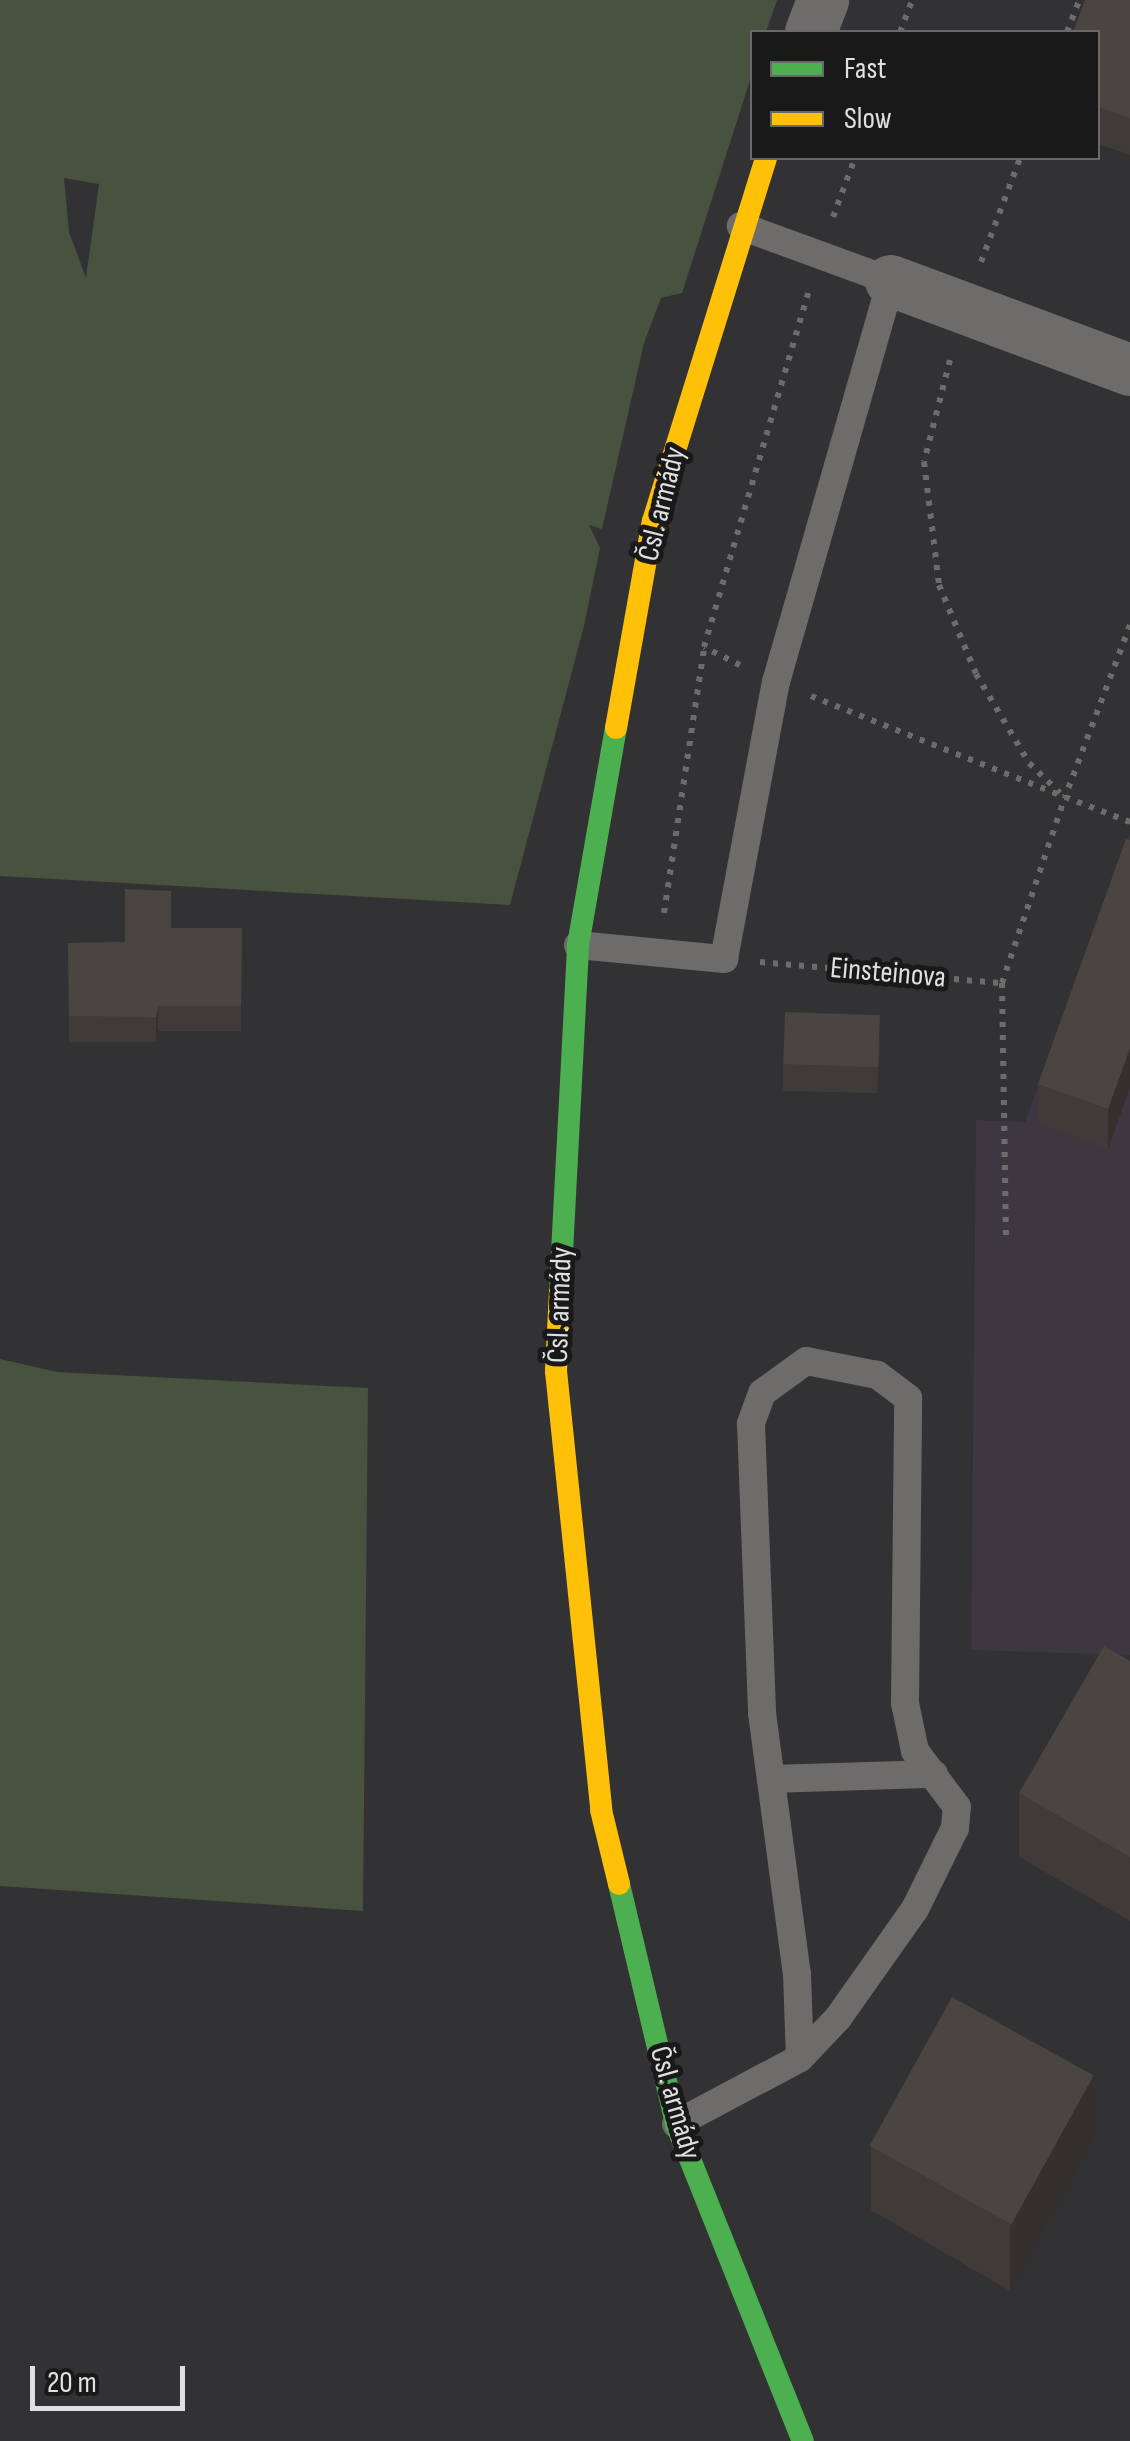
<!DOCTYPE html>
<html>
<head>
<meta charset="utf-8">
<style>
	body { margin:0 }
	#map { position:relative; width:1130px; height:2441px; overflow:hidden; background:#323133; font-family:"Sofia Sans Condensed",sans-serif }
	div>[style] { position:absolute }
	.built>* { inset:0; background:#3c3740 }
	.green>* { inset:0; background:#47533e }
	.path>* { height:6px; margin-top:-3px; transform-origin:0; background:repeating-linear-gradient(90deg,#6c6c6c 0 5px,transparent 0 13px) }
	.lane>* { height:28px; margin:-14px; padding:0 14px; transform-origin:14px; border-radius:14px; background:#6d6c6b }
	.street>* { height:52px; margin:-26px; padding:0 26px; transform-origin:26px; border-radius:26px; background:#6d6c6b }
	.fast>* { height:22px; margin:-11px; padding:0 11px; transform-origin:11px; border-radius:11px; background:#4caf50 }
	.slow>* { height:22px; margin:-11px; padding:0 11px; transform-origin:11px; border-radius:11px; background:#ffc107 }
	.wall>* { inset:0; background:#403b38 }
	.shaded-wall>* { inset:0; background:#34302e }
	.building>* { inset:0; background:#4a4541; transform-origin:0 0 }
	span { translate:-50% -50%; white-space:nowrap; text-align:center; line-height:1.15; -webkit-text-stroke:10px #1a191a; paint-order:stroke }
	.street-label { font-size:30px; color:#e0dfe1 }
	.legend { position:absolute; left:750px; top:30px; width:350px; height:130px; box-sizing:border-box; background:#1a191a; border:2px solid #69686a; margin:0; padding:12px 18px; list-style:none; font-size:30px; color:#e0dfe1 }
	.legend li { display:flex; align-items:center; gap:20px; height:50px }
	.legend b { width:50px; border:2px solid #69686a }
	.scale { position:absolute; left:30px; top:2366px; width:155px; height:45px; box-sizing:border-box; border:5px solid #e0dfe1; border-top:0; padding-left:12px; font-size:30px; line-height:35px; white-space:nowrap; color:#e0dfe1; -webkit-text-stroke:8px #1a191a; paint-order:stroke }
</style>
</head>
<body>
<div id="map">
	<div class="built">
		<i style="clip-path:polygon(1130px 833px,1130px 1655px,971px 1650px,976px 1120px,1025px 1122px)"></i>
	</div>
	<div class="green">
		<i style="clip-path:polygon(evenodd,0 0,777px 0,766px 32px,752px 32px,752px 74px,682px 293px,661px 298px,644px 343px,602px 529px,589px 525px,600px 548px,584px 626px,510px 905px,0 876px,0 0,64px 178px,99px 184px,86px 278px,69px 232px,64px 178px)"></i>
		<i style="clip-path:polygon(0 1359px,57px 1372px,368px 1388px,363px 1911px,0 1886px)"></i>
	</div>
	<div class="path">
		<i style="left:900px;top:32px;width:34px;rotate:-69deg"></i>
		<i style="left:1067px;top:32px;width:34px;rotate:-69deg"></i>
		<i style="left:833px;top:217px;width:63px;rotate:-69.6deg"></i>
		<i style="left:981px;top:262px;width:111px;rotate:-69.4deg"></i>
		<i style="left:950px;top:360px;width:105px;rotate:104.3deg"></i>
		<i style="left:924px;top:462px;width:124px;rotate:83deg"></i>
		<i style="left:939px;top:585px;width:96px;rotate:67.4deg"></i>
		<i style="left:976px;top:674px;width:104px;rotate:59.2deg"></i>
		<i style="left:1029px;top:763px;width:43px;rotate:44.1deg"></i>
		<i style="left:1130px;top:625px;width:184px;rotate:110.7deg"></i>
		<i style="left:1065px;top:797px;width:70px;rotate:21deg"></i>
		<i style="left:740px;top:665px;width:40px;rotate:-153.4deg"></i>
		<i style="left:704px;top:647px;width:372px;rotate:-73.6deg"></i>
		<i style="left:811px;top:696px;width:273px;rotate:21.7deg"></i>
		<i style="left:664px;top:913px;width:269px;rotate:-81.4deg"></i>
		<i style="left:760px;top:962px;width:243px;rotate:5deg"></i>
		<i style="left:1002px;top:983px;width:196px;rotate:-71.3deg"></i>
		<i style="left:1002px;top:983px;width:260px;rotate:89.1deg"></i>
	</div>
	<div class="lane">
		<i style="left:578px;top:945px;width:147px;rotate:5.5deg"></i>
		<i style="left:724px;top:959px;width:282px;rotate:-79.4deg"></i>
		<i style="left:776px;top:682px;width:417px;rotate:-74deg"></i>
		<i style="left:891px;top:281px;width:160px;rotate:-159.9deg"></i>
		<i style="left:771px;top:1779px;width:163px;rotate:-1.8deg"></i>
		<i style="left:676px;top:2124px;width:140px;rotate:-28deg"></i>
		<i style="left:800px;top:2058px;width:55px;rotate:-46.5deg"></i>
		<i style="left:838px;top:2018px;width:133px;rotate:-54.8deg"></i>
		<i style="left:915px;top:1909px;width:90px;rotate:-63.7deg"></i>
		<i style="left:955px;top:1828px;width:21px;rotate:-85deg"></i>
		<i style="left:957px;top:1807px;width:70px;rotate:-126.9deg"></i>
		<i style="left:915px;top:1751px;width:49px;rotate:-101.8deg"></i>
		<i style="left:905px;top:1703px;width:305px;rotate:-89.4deg"></i>
		<i style="left:908px;top:1398px;width:39px;rotate:-143deg"></i>
		<i style="left:877px;top:1375px;width:72px;rotate:-168.8deg"></i>
		<i style="left:806px;top:1361px;width:54px;rotate:144deg"></i>
		<i style="left:762px;top:1393px;width:33px;rotate:110deg"></i>
		<i style="left:751px;top:1424px;width:289px;rotate:87.8deg"></i>
		<i style="left:762px;top:1713px;width:263px;rotate:82.4deg"></i>
		<i style="left:797px;top:1974px;width:84px;rotate:88deg"></i>
	</div>
	<div class="street">
		<i style="left:811px;top:32px;width:34px;rotate:-69deg"></i>
		<i style="left:891px;top:281px;width:255px;rotate:20.4deg"></i>
	</div>
	<div class="fast">
		<i style="left:560px;top:1291px;width:346px;rotate:-87deg"></i>
		<i style="left:578px;top:945px;width:220px;rotate:-80.1deg"></i>
		<i style="left:619px;top:1884px;width:247px;rotate:76.6deg"></i>
		<i style="left:676px;top:2124px;width:341px;rotate:68.2deg"></i>
	</div>
	<div class="slow">
		<i style="left:616px;top:728px;width:210px;rotate:-79.9deg"></i>
		<i style="left:653px;top:521px;width:380px;rotate:-72.7deg"></i>
		<i style="left:560px;top:1291px;width:80px;rotate:92.9deg"></i>
		<i style="left:556px;top:1371px;width:441px;rotate:84.1deg"></i>
		<i style="left:601px;top:1810px;width:76px;rotate:76.3deg"></i>
	</div>
	<div class="wall">
		<i style="clip-path:polygon(1130px 0,1130px 155px,1098px 144px,1098px 32px)"></i>
		<i style="clip-path:polygon(1126px 839px,1108px 1149px,1038px 1124px,1038px 1084px)"></i>
		<i style="clip-path:polygon(171px 928px,242px 928px,241px 1031px,158px 1031px,156px 1042px,69px 1042px,68px 943px,125px 942px)"></i>
		<i style="clip-path:polygon(880px 1042px,877px 1093px,783px 1091px,783px 1064px)"></i>
		<i style="clip-path:polygon(1130px 1661px,1130px 1921px,1019px 1857px,1019px 1793px)"></i>
		<i style="clip-path:polygon(1094px 2139px,1010px 2291px,871px 2210px,871px 2146px)"></i>
	</div>
	<div class="shaded-wall">
		<i style="clip-path:polygon(158px 1006px,158px 1031px,156px 1042px,156px 1017px)"></i>
		<i style="clip-path:polygon(1130px 1048px,1130px 1088px,1108px 1149px,1108px 1109px)"></i>
		<i style="clip-path:polygon(1094px 2075px,1094px 2139px,1010px 2291px,1010px 2227px)"></i>
	</div>
	<div class="building">
		<i style="clip-path:polygon(1085px 0,1130px 0,1130px 118px,1098px 107px,1098px 32px,1073px 32px)"></i>
		<i style="clip-path:polygon(1126px 839px,1130px 840px,1130px 1048px,1108px 1109px,1038px 1084px)"></i>
		<i style="clip-path:polygon(125px 889px,171px 891px,171px 928px,242px 928px,241px 1006px,158px 1006px,156px 1017px,69px 1016px,68px 943px,125px 942px)"></i>
		<i style="left:785px;top:1012px;width:95px;height:52px;rotate:2deg"></i>
		<i style="clip-path:polygon(1104px 1646px,1130px 1661px,1130px 1857px,1019px 1793px)"></i>
		<i style="left:952px;top:1997px;width:162px;height:170px;rotate:29deg"></i>
	</div>
	<div class="street-label">
		<span style="left:662px;top:504px;rotate:-76deg">Čsl. armády</span>
		<span style="left:888px;top:973px;rotate:5deg">Einsteinova</span>
		<span style="left:560px;top:1305px;rotate:-88deg">Čsl. armády</span>
		<span style="left:675px;top:2103px;rotate:74deg">Čsl. armády</span>
	</div>
	<ul class="legend">
	<li><b style="height:12px;background:#4caf50"></b>Fast</li>
	<li><b style="height:12px;background:#ffc107"></b>Slow</li>
	</ul>
	<div class="scale">20 m</div>
</div>
</body>
</html>
